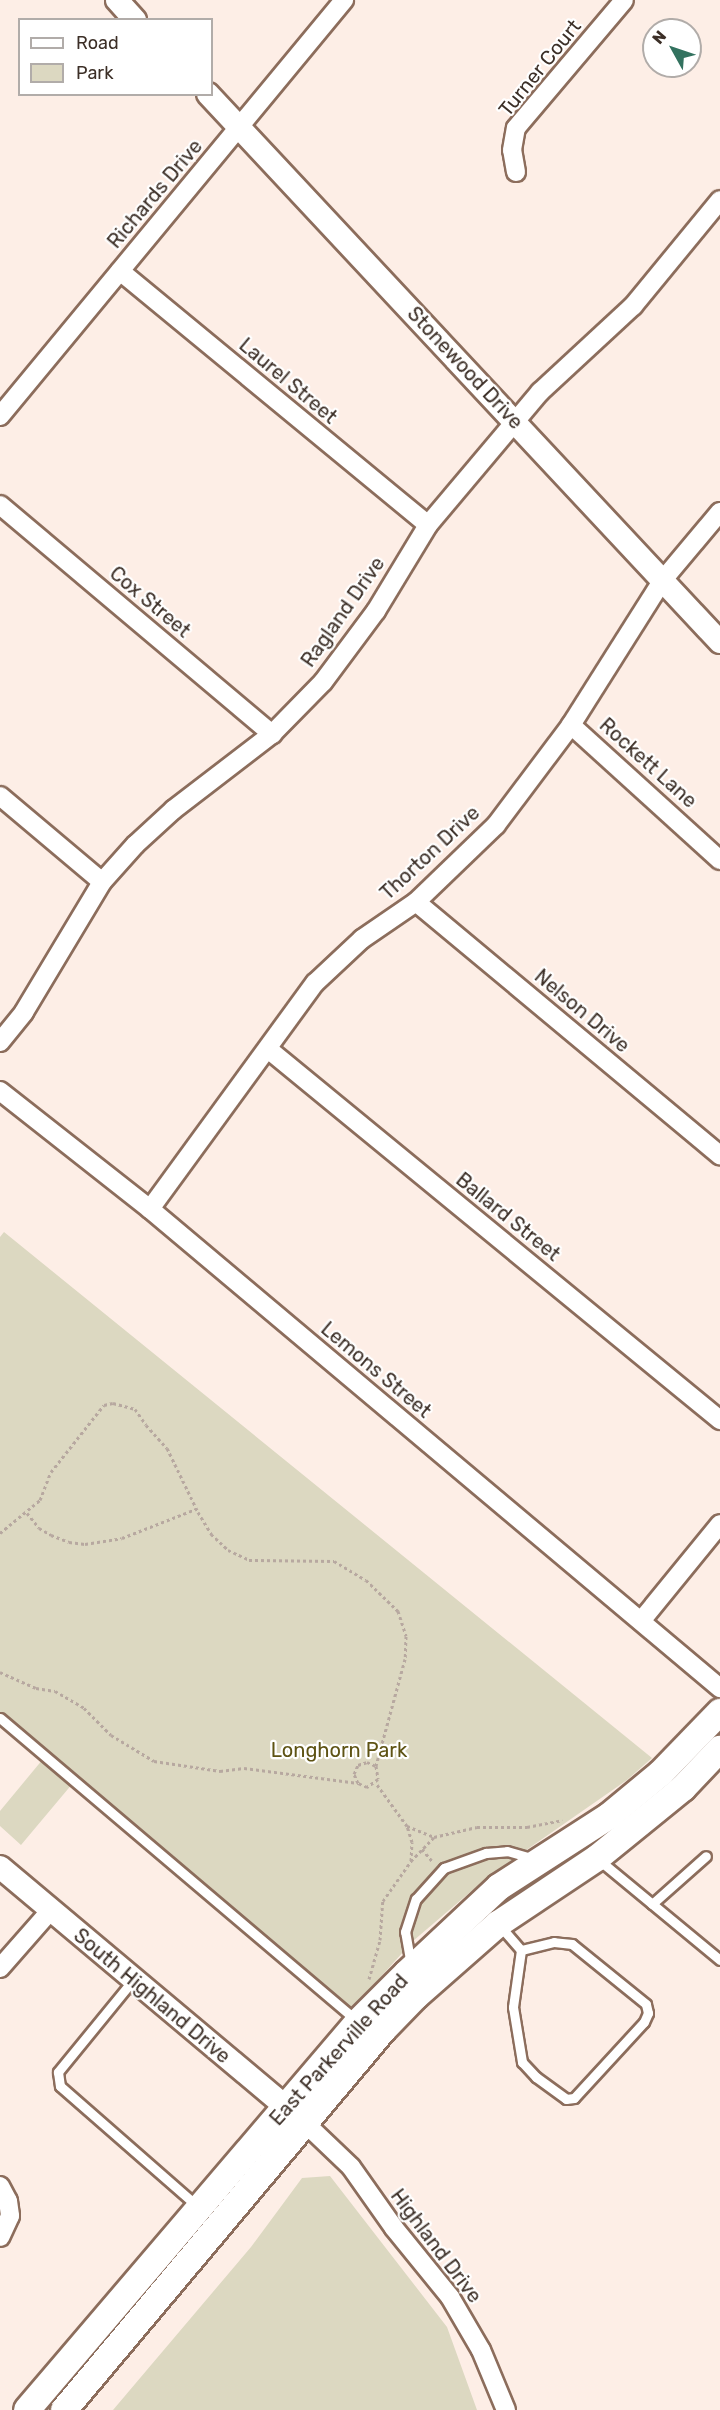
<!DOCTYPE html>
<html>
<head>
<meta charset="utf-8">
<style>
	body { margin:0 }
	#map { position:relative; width:720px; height:2410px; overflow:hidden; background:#fdeee6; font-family:Rubik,sans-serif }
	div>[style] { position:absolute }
	.green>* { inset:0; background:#dcd8c1 }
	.path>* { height:3px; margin-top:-1.5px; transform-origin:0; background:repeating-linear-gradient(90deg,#b7a8a0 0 3px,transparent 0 6px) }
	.roads { filter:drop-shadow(2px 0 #8c6d5c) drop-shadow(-2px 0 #8c6d5c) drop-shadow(0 2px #8c6d5c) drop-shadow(0 -2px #8c6d5c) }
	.service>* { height:9px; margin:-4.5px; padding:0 4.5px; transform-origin:4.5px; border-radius:4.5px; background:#fff }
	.minor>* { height:18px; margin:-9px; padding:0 9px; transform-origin:9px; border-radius:9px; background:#fff }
	.tertiary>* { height:22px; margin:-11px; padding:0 11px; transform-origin:11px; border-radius:11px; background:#fff }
	.secondary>* { height:26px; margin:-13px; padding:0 13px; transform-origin:13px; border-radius:13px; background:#fff }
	span { translate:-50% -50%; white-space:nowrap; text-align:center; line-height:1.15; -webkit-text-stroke:4.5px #fff; paint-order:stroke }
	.street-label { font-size:20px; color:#3c2f27 }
	.park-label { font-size:20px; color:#5e5314 }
	.legend { position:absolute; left:18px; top:18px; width:195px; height:78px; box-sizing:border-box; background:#fff; border:2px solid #b1aca9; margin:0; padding:8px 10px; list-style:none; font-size:18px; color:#3c2f27 }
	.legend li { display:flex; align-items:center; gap:12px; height:30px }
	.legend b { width:30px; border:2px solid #b1aca9 }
	.north { position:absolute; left:642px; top:18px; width:60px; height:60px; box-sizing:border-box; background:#fff; border:2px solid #b1aca9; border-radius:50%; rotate:310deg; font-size:16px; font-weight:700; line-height:24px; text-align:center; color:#3c2f27 }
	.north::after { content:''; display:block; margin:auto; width:21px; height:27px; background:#33725f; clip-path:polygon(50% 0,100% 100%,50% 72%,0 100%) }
</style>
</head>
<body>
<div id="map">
	<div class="green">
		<i style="clip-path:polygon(4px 1232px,652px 1758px,627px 1780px,489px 1876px,413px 1941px,350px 2011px,73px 1783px,21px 1845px,0 1826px,0 1811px,48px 1753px,0 1713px,0 1237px)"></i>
		<i style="clip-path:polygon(330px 2176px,447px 2327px,477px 2410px,113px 2410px,251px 2247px,302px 2178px)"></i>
	</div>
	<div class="path">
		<i style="left:27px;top:1513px;width:19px;rotate:51deg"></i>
		<i style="left:39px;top:1528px;width:14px;rotate:30deg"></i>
		<i style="left:51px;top:1535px;width:19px;rotate:21deg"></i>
		<i style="left:69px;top:1542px;width:16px;rotate:7deg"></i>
		<i style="left:85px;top:1544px;width:37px;rotate:-9deg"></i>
		<i style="left:122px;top:1538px;width:79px;rotate:-21.4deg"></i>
		<i style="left:0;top:1533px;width:52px;rotate:-39.5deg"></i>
		<i style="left:40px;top:1500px;width:30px;rotate:-69deg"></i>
		<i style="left:51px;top:1472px;width:85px;rotate:-51.7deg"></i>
		<i style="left:104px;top:1405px;width:9px;rotate:-13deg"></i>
		<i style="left:113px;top:1403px;width:23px;rotate:15deg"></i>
		<i style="left:135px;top:1409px;width:19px;rotate:55deg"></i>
		<i style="left:146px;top:1425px;width:31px;rotate:48deg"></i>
		<i style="left:167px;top:1448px;width:71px;rotate:64.2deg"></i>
		<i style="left:198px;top:1512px;width:26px;rotate:59deg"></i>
		<i style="left:211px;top:1534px;width:23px;rotate:43deg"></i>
		<i style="left:228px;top:1550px;width:23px;rotate:25deg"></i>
		<i style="left:249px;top:1560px;width:85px;rotate:0.7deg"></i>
		<i style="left:334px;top:1561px;width:37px;rotate:31deg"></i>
		<i style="left:366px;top:1580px;width:45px;rotate:44.1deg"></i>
		<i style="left:398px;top:1611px;width:26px;rotate:72deg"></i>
		<i style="left:406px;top:1636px;width:23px;rotate:92deg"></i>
		<i style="left:405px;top:1659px;width:111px;rotate:105.2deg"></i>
		<i style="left:376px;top:1766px;width:13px;rotate:81deg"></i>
		<i style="left:378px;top:1779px;width:14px;rotate:144deg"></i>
		<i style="left:367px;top:1787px;width:10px;rotate:-156deg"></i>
		<i style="left:358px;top:1783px;width:10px;rotate:-114deg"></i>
		<i style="left:354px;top:1774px;width:10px;rotate:-66deg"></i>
		<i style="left:358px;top:1765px;width:9px;rotate:-18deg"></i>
		<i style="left:367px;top:1762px;width:10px;rotate:24deg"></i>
		<i style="left:0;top:1672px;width:39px;rotate:24deg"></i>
		<i style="left:36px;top:1688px;width:19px;rotate:9deg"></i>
		<i style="left:55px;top:1691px;width:34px;rotate:30deg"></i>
		<i style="left:84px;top:1708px;width:38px;rotate:45deg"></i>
		<i style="left:111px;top:1735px;width:50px;rotate:31.2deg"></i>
		<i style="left:154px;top:1761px;width:67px;rotate:8.6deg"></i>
		<i style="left:220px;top:1771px;width:24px;rotate:-7deg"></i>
		<i style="left:244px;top:1768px;width:115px;rotate:7.5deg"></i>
		<i style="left:407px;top:1826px;width:29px;rotate:22deg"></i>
		<i style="left:422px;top:1849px;width:17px;rotate:50deg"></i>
		<i style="left:411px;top:1861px;width:33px;rotate:-46deg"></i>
		<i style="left:434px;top:1837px;width:44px;rotate:-13.1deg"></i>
		<i style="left:477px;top:1827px;width:50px"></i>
		<i style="left:527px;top:1827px;width:36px;rotate:-11deg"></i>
		<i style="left:369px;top:1979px;width:41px;rotate:-74.2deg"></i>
		<i style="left:380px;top:1940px;width:39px;rotate:-86deg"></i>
		<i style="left:383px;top:1901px;width:49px;rotate:-55deg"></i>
		<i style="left:411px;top:1861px;width:19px;rotate:-87deg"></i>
		<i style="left:412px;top:1842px;width:17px;rotate:-107deg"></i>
		<i style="left:407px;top:1826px;width:53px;rotate:-125.8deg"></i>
	</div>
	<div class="roads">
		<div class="service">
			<i style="left:0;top:1718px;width:468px;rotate:40.3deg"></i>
			<i style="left:599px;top:1860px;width:157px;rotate:39.6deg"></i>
			<i style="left:652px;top:1904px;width:72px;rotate:-41.6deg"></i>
			<i style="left:500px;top:1926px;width:32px;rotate:49deg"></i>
			<i style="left:521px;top:1950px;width:58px;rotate:98deg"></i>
			<i style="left:513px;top:2007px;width:56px;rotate:80.7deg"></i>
			<i style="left:522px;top:2062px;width:21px;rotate:47deg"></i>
			<i style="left:536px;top:2077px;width:37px;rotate:36deg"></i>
			<i style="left:566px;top:2099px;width:8px;rotate:-7deg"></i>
			<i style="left:574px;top:2098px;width:103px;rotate:-47.4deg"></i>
			<i style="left:644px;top:2022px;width:10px;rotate:-66deg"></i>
			<i style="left:648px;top:2013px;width:9px;rotate:-103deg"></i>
			<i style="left:646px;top:2004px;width:95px;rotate:-141deg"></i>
			<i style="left:572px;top:1944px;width:18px;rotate:-174deg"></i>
			<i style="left:554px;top:1942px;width:34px;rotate:166deg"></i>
			<i style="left:411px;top:1965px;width:34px;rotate:-100deg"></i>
			<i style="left:405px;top:1932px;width:35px;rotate:-72deg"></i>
			<i style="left:416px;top:1899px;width:42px;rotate:-47.9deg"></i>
			<i style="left:444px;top:1868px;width:45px;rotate:-19.7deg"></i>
			<i style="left:486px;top:1853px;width:21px;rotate:-5deg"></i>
			<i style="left:507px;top:1851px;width:29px;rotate:16deg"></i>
			<i style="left:133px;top:1980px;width:119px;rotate:129.2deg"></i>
			<i style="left:58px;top:2072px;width:14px;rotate:82deg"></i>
			<i style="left:60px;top:2086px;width:184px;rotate:41.2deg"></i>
		</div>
		<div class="minor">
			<i style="left:516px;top:172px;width:22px;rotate:-100deg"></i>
			<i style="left:512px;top:150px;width:22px;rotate:-80deg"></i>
			<i style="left:516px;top:128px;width:167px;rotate:-49.8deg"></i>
			<i style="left:120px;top:271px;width:399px;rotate:39.5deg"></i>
			<i style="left:0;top:416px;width:540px;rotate:-50.41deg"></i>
			<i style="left:0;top:505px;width:356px;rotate:40.1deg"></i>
			<i style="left:571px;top:725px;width:201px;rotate:42.2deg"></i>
			<i style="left:0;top:796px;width:133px;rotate:40.1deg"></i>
			<i style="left:416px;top:902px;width:396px;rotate:39.8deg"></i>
			<i style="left:0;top:1042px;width:38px;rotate:-51deg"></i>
			<i style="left:24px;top:1012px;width:152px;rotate:-59deg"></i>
			<i style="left:102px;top:882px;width:50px;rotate:-48.3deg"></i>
			<i style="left:135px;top:845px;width:52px;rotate:-42.6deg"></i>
			<i style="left:173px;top:810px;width:125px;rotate:-37.5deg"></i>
			<i style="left:272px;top:734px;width:73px;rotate:-45.6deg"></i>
			<i style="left:323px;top:682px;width:89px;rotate:-53.3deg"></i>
			<i style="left:376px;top:611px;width:100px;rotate:-58.8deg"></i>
			<i style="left:428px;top:525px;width:174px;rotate:-49.9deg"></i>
			<i style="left:540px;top:392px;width:127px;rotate:-42.8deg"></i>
			<i style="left:633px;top:306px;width:137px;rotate:-50.6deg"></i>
			<i style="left:268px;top:1049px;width:585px;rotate:39.38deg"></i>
			<i style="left:0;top:1091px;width:191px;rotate:38.2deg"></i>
			<i style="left:150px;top:1209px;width:745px;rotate:40.04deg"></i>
			<i style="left:150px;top:1209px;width:280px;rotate:-53.9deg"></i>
			<i style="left:315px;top:983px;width:64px;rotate:-43.1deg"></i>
			<i style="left:362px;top:939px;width:65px;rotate:-34.4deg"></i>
			<i style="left:416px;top:902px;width:111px;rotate:-43.9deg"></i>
			<i style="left:496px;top:825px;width:125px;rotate:-53.1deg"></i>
			<i style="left:571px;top:725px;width:170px;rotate:-57.7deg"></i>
			<i style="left:662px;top:581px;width:90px;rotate:-50deg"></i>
			<i style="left:641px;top:1621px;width:125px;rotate:-50.8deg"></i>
			<i style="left:0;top:1968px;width:76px;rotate:-48.7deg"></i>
			<i style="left:306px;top:2124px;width:62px;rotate:43.7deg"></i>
			<i style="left:351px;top:2167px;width:75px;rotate:54.8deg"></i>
			<i style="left:394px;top:2228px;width:89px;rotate:50.9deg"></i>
			<i style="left:450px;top:2297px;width:61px;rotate:59.7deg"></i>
			<i style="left:481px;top:2350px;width:65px;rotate:67.4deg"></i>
			<i style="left:0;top:2186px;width:17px;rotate:62deg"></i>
			<i style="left:8px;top:2201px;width:15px;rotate:82deg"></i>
			<i style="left:10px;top:2216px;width:23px;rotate:115deg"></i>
		</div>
		<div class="tertiary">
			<i style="left:117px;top:0;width:27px;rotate:48deg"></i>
			<i style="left:208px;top:94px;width:750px;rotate:46.95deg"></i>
			<i style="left:0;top:1867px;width:389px;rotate:40deg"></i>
		</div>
		<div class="secondary">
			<i style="left:27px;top:2410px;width:510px;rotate:-49.53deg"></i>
			<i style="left:358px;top:2022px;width:69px;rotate:-45deg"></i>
			<i style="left:407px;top:1973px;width:126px;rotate:-43.1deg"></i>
			<i style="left:499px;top:1887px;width:131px;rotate:-32.8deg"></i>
			<i style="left:609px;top:1816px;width:67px;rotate:-39.6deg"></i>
			<i style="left:661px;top:1773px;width:85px;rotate:-46deg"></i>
			<i style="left:64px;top:2410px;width:496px;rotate:-50deg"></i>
			<i style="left:383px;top:2030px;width:47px;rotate:-45.9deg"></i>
			<i style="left:416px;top:1996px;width:109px;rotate:-41.3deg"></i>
			<i style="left:498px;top:1924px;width:119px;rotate:-33.7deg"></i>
			<i style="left:597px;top:1858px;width:111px;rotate:-39.1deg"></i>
			<i style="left:683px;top:1788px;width:54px;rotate:-46.5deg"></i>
		</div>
	</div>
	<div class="street-label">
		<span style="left:540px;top:68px;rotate:-51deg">Turner Court</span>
		<span style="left:155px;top:194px;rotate:-50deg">Richards Drive</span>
		<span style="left:465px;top:368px;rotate:47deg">Stonewood Drive</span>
		<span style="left:288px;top:381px;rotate:40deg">Laurel Street</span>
		<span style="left:150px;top:602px;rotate:40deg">Cox Street</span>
		<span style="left:343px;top:612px;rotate:-55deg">Ragland Drive</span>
		<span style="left:648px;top:763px;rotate:42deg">Rockett Lane</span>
		<span style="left:430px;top:853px;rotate:-43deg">Thorton Drive</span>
		<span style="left:582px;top:1011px;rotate:40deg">Nelson Drive</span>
		<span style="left:508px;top:1217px;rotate:39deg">Ballard Street</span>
		<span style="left:376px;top:1370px;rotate:40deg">Lemons Street</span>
		<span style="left:152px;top:1996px;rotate:40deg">South Highland Drive</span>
		<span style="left:339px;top:2050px;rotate:-48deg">East Parkerville Road</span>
		<span style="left:436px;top:2246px;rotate:53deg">Highland Drive</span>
	</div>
	<div class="park-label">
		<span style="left:339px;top:1750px">Longhorn Park</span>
	</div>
	<ul class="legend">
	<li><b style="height:8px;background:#fff"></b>Road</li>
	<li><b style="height:16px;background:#dcd8c1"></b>Park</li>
	</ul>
	<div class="north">N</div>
</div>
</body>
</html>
